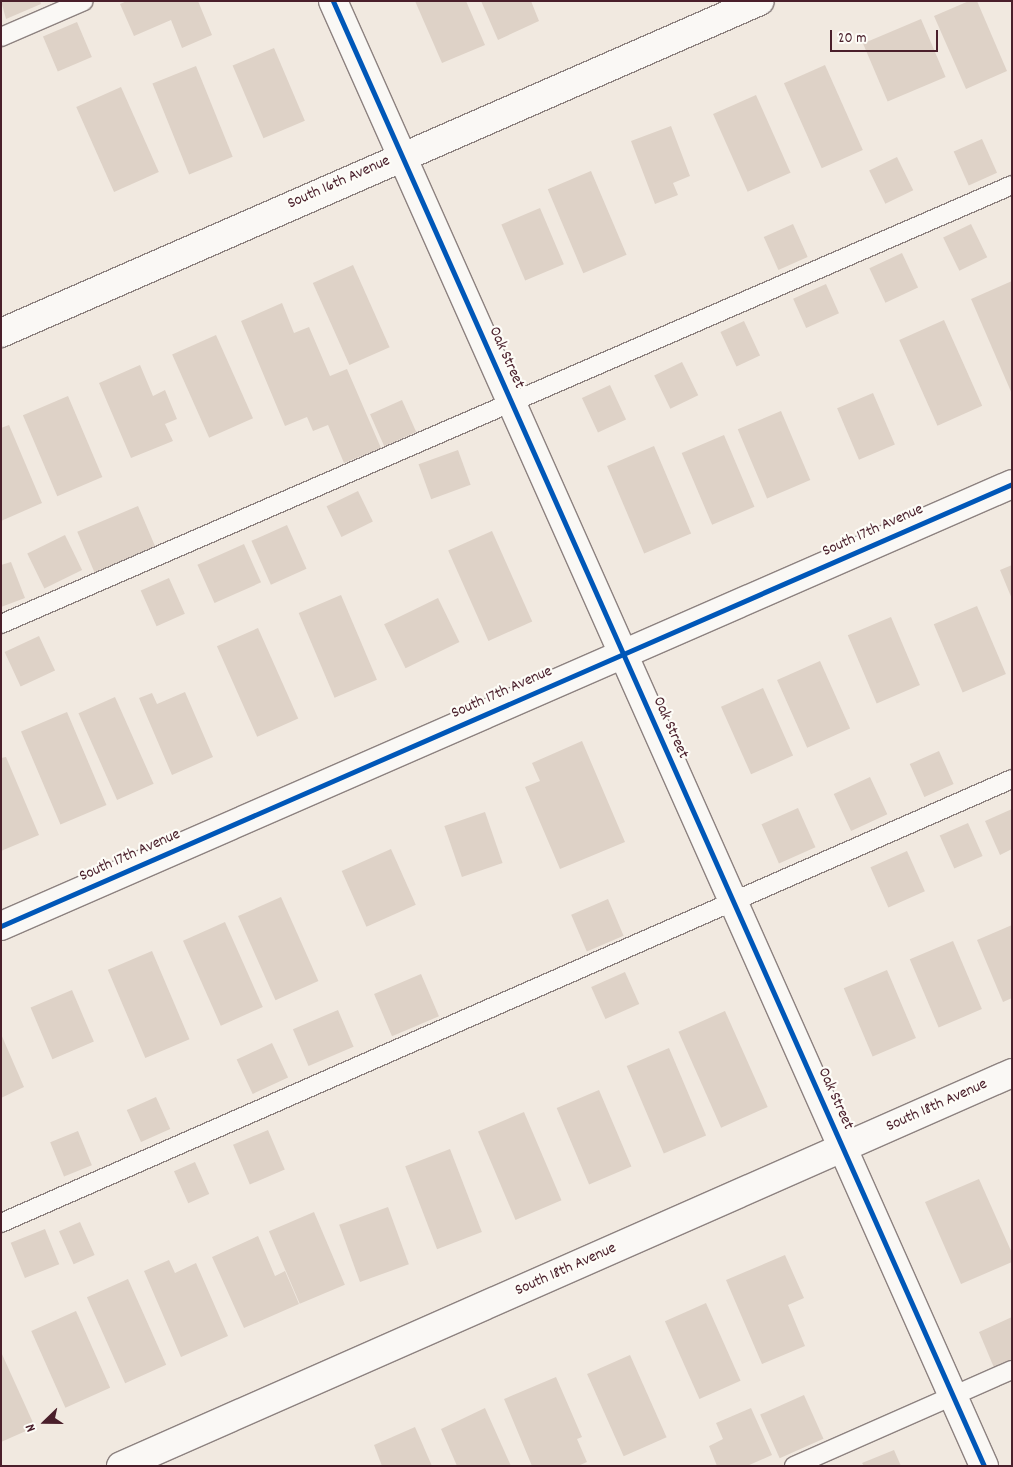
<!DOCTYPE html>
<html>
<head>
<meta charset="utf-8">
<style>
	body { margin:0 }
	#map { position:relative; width:1013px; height:1467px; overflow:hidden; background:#f1e9e0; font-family:Dekko,sans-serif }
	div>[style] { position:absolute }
	.building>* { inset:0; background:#ded2c7; transform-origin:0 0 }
	.roads { filter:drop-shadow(1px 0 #8d8280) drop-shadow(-1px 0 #8d8280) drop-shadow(0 1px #8d8280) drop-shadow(0 -1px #8d8280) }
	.lane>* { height:18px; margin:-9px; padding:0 9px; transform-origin:9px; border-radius:9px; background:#faf8f5 }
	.street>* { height:28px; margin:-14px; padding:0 14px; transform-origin:14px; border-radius:14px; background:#faf8f5 }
	.cycleway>* { height:5px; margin:-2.5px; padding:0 2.5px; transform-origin:2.5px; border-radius:2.5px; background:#0057b8 }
	span { translate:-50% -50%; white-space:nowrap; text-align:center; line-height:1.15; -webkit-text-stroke:4.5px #fdfcf7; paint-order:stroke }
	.street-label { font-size:16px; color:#4a1f2b }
	.frame { position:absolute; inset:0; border:2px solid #4a1f2b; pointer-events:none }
	.north { position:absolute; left:20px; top:1397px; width:50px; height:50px; -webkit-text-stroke:4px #fdfcf7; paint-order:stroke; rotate:248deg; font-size:14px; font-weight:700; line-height:20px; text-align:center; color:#4a1f2b }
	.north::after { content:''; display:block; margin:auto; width:18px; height:22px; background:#4a1f2b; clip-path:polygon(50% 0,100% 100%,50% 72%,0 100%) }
	.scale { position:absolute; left:830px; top:30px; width:108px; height:22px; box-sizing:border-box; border:2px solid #4a1f2b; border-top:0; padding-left:6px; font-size:15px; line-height:18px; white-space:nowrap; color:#4a1f2b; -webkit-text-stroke:4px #fdfcf7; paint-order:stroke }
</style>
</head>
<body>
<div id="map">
	<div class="building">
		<i style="clip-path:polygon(1px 1px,40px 1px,41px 4px,6px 19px)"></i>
		<i style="clip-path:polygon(127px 1px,198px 1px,212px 35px,182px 48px,171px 20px,134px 36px,120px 4px)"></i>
		<i style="clip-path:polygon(415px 1px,466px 1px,485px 45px,442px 63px)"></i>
		<i style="clip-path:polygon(481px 1px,531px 1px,539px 21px,498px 40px)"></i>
		<i style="clip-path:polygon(969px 1px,977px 1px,1007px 71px,966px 89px,934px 16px)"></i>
		<i style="left:921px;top:19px;width:63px;height:63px;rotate:67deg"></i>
		<i style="left:77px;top:22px;width:38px;height:37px;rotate:67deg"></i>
		<i style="left:274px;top:48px;width:79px;height:45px;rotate:67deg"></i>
		<i style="left:825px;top:65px;width:93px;height:45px;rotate:66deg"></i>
		<i style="left:196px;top:66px;width:98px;height:47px;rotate:68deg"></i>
		<i style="left:121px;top:87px;width:93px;height:49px;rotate:66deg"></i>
		<i style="left:756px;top:95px;width:85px;height:47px;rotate:66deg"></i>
		<i style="clip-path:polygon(671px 126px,690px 176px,673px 183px,678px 195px,655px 204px,631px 141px)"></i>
		<i style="left:982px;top:139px;width:37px;height:31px;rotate:66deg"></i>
		<i style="left:897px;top:157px;width:37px;height:31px;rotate:64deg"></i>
		<i style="left:591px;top:171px;width:91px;height:47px;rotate:67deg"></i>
		<i style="left:540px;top:208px;width:61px;height:42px;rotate:67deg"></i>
		<i style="left:793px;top:224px;width:36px;height:32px;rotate:66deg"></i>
		<i style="left:971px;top:224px;width:37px;height:31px;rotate:64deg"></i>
		<i style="left:902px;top:253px;width:38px;height:36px;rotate:65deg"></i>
		<i style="left:353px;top:265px;width:90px;height:44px;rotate:66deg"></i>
		<i style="clip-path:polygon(1012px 281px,1012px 394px,971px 299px)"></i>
		<i style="left:826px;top:284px;width:32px;height:36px;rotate:66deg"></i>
		<i style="clip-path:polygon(282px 303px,294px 333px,309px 327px,330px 376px,347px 369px,381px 448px,344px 463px,328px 425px,313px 431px,307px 417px,285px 426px,241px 321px)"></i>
		<i style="left:944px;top:320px;width:94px;height:49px;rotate:66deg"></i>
		<i style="left:744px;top:321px;width:38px;height:26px;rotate:65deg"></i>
		<i style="left:216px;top:335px;width:91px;height:48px;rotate:66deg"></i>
		<i style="left:682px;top:362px;width:37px;height:31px;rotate:64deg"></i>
		<i style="clip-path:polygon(140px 365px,153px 396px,165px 390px,177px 419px,165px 424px,173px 441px,131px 458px,99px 383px)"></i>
		<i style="left:610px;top:385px;width:38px;height:31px;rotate:65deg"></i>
		<i style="left:873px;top:393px;width:56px;height:39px;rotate:67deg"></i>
		<i style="left:68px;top:396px;width:88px;height:49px;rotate:67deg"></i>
		<i style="left:402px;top:400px;width:35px;height:35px;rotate:66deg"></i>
		<i style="left:781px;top:411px;width:75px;height:47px;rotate:67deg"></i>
		<i style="clip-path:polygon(9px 425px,42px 503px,1px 521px,1px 428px)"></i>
		<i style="left:724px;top:435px;width:78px;height:46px;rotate:67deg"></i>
		<i style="left:654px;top:446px;width:95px;height:51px;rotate:67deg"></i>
		<i style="left:458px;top:450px;width:37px;height:42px;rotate:70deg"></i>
		<i style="left:358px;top:491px;width:34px;height:35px;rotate:64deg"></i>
		<i style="left:138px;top:506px;width:44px;height:66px;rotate:67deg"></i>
		<i style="left:287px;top:525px;width:48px;height:39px;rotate:66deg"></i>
		<i style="left:492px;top:531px;width:99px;height:48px;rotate:66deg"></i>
		<i style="left:65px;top:535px;width:39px;height:42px;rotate:64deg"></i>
		<i style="left:244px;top:544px;width:42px;height:51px;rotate:66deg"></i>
		<i style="clip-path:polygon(11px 562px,25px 598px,1px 607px,1px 565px)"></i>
		<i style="clip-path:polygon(1012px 565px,1012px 599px,1000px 570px)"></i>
		<i style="left:169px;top:578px;width:39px;height:31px;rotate:66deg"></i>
		<i style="left:341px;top:595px;width:92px;height:46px;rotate:67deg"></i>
		<i style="left:438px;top:598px;width:49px;height:60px;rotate:64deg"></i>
		<i style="left:977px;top:606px;width:74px;height:47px;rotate:67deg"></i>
		<i style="left:891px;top:617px;width:74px;height:47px;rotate:67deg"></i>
		<i style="left:258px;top:628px;width:99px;height:45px;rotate:66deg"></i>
		<i style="left:39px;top:636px;width:38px;height:38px;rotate:65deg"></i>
		<i style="left:820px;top:661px;width:74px;height:47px;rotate:66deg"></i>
		<i style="left:763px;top:688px;width:74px;height:46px;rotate:66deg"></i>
		<i style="clip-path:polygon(185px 692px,213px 757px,172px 775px,139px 698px,152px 693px,157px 704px)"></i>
		<i style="left:115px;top:697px;width:95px;height:40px;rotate:66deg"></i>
		<i style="left:67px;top:712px;width:101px;height:50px;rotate:67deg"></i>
		<i style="clip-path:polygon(582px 741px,625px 842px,560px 869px,525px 787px,540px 781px,532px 763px)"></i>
		<i style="left:939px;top:751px;width:36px;height:32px;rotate:66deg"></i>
		<i style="clip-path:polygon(6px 757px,39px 835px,1px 851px,1px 758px)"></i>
		<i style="left:870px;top:777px;width:41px;height:40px;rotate:65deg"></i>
		<i style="left:798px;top:808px;width:43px;height:40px;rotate:66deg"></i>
		<i style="clip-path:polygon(1012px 809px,1012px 849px,1000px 855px,985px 821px)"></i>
		<i style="left:485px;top:812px;width:54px;height:43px;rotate:71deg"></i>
		<i style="left:968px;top:823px;width:36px;height:31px;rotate:66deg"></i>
		<i style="left:391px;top:849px;width:61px;height:54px;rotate:66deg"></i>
		<i style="left:907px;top:851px;width:44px;height:40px;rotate:66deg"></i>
		<i style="left:281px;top:897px;width:92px;height:47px;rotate:66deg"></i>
		<i style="left:608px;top:899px;width:40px;height:40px;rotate:67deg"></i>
		<i style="left:225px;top:922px;width:93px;height:46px;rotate:66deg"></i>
		<i style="clip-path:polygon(1012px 925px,1012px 998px,1003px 1002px,977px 940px)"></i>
		<i style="left:953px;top:941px;width:74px;height:47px;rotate:67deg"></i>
		<i style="left:152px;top:951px;width:96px;height:48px;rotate:67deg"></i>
		<i style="left:887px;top:970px;width:74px;height:47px;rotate:67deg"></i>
		<i style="left:625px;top:972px;width:35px;height:37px;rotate:66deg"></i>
		<i style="left:421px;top:974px;width:46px;height:51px;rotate:67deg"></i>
		<i style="left:72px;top:990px;width:56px;height:45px;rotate:67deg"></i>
		<i style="left:338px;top:1010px;width:40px;height:49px;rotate:67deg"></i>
		<i style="left:725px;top:1011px;width:105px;height:51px;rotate:66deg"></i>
		<i style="clip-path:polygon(1px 1034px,24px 1087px,1px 1098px)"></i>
		<i style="left:272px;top:1043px;width:38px;height:39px;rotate:65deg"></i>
		<i style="left:669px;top:1048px;width:95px;height:46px;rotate:67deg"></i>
		<i style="left:599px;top:1090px;width:83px;height:46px;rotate:67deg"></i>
		<i style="left:156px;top:1097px;width:35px;height:32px;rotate:66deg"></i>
		<i style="left:524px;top:1112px;width:96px;height:50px;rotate:67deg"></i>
		<i style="left:268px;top:1130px;width:43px;height:38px;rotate:67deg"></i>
		<i style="left:78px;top:1131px;width:37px;height:30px;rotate:68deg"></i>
		<i style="left:450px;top:1149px;width:89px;height:48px;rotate:69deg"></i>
		<i style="left:195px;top:1162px;width:35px;height:23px;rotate:66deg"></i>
		<i style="clip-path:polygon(979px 1179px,1012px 1253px,1012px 1262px,961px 1284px,925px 1202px)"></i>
		<i style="left:388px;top:1207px;width:61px;height:52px;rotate:70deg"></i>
		<i style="left:314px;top:1212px;width:79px;height:49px;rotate:67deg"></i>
		<i style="left:80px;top:1222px;width:36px;height:23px;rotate:66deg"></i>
		<i style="left:45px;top:1229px;width:38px;height:37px;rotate:68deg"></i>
		<i style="clip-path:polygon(258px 1236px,275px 1276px,285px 1271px,299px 1304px,244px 1328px,212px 1257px)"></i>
		<i style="clip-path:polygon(785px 1255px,804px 1298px,788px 1305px,805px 1346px,762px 1364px,726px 1280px)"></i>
		<i style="clip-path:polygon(169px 1260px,175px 1273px,196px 1263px,228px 1336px,181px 1357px,144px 1271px)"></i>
		<i style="left:128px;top:1279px;width:94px;height:45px;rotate:66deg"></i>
		<i style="left:706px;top:1303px;width:85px;height:45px;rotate:66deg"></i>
		<i style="left:76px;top:1311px;width:84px;height:49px;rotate:66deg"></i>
		<i style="clip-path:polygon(1012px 1317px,1012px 1362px,995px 1370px,979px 1332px)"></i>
		<i style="clip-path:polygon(1px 1352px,35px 1427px,1px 1442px)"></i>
		<i style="left:630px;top:1355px;width:90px;height:47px;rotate:66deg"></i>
		<i style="clip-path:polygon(556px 1377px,582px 1437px,577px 1439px,587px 1462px,578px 1466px,532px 1466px,504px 1399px)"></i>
		<i style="left:804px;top:1395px;width:48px;height:48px;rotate:66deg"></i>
		<i style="clip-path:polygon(485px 1408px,511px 1466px,457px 1466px,441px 1429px)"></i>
		<i style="clip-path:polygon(751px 1408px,772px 1455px,747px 1466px,717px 1466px,709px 1446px,723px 1439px,716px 1423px)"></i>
		<i style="clip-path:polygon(415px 1427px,432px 1466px,382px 1466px,374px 1445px)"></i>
		<i style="clip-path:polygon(894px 1450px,901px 1466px,864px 1466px,862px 1463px)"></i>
	</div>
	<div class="roads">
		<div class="lane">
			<i style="left:1px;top:37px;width:90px;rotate:-23.4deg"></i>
			<i style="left:1px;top:624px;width:1102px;rotate:-23.47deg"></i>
			<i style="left:1px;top:1223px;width:1104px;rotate:-23.71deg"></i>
			<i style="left:794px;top:1466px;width:238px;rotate:-23.8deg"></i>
		</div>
		<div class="street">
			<i style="left:333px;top:1px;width:1603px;rotate:66.04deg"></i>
			<i style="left:1px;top:333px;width:828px;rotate:-23.63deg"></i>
			<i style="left:1px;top:926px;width:1103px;rotate:-23.61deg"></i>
			<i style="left:121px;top:1466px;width:974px;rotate:-23.8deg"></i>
		</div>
	</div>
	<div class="cycleway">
		<i style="left:333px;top:1px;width:1603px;rotate:66.04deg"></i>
		<i style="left:1px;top:926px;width:1103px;rotate:-23.61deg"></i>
	</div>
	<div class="street-label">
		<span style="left:339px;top:183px;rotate:-24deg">South 16th Avenue</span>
		<span style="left:506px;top:358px;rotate:66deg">Oak Street</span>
		<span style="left:873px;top:531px;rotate:-24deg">South 17th Avenue</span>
		<span style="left:502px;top:693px;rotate:-24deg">South 17th Avenue</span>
		<span style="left:670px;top:728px;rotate:66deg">Oak Street</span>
		<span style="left:130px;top:856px;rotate:-24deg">South 17th Avenue</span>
		<span style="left:835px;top:1099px;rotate:66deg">Oak Street</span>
		<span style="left:937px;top:1106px;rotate:-24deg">South 18th Avenue</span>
		<span style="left:566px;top:1270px;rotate:-24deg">South 18th Avenue</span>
	</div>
	<div class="frame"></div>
	<div class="north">N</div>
	<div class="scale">20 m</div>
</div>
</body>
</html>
